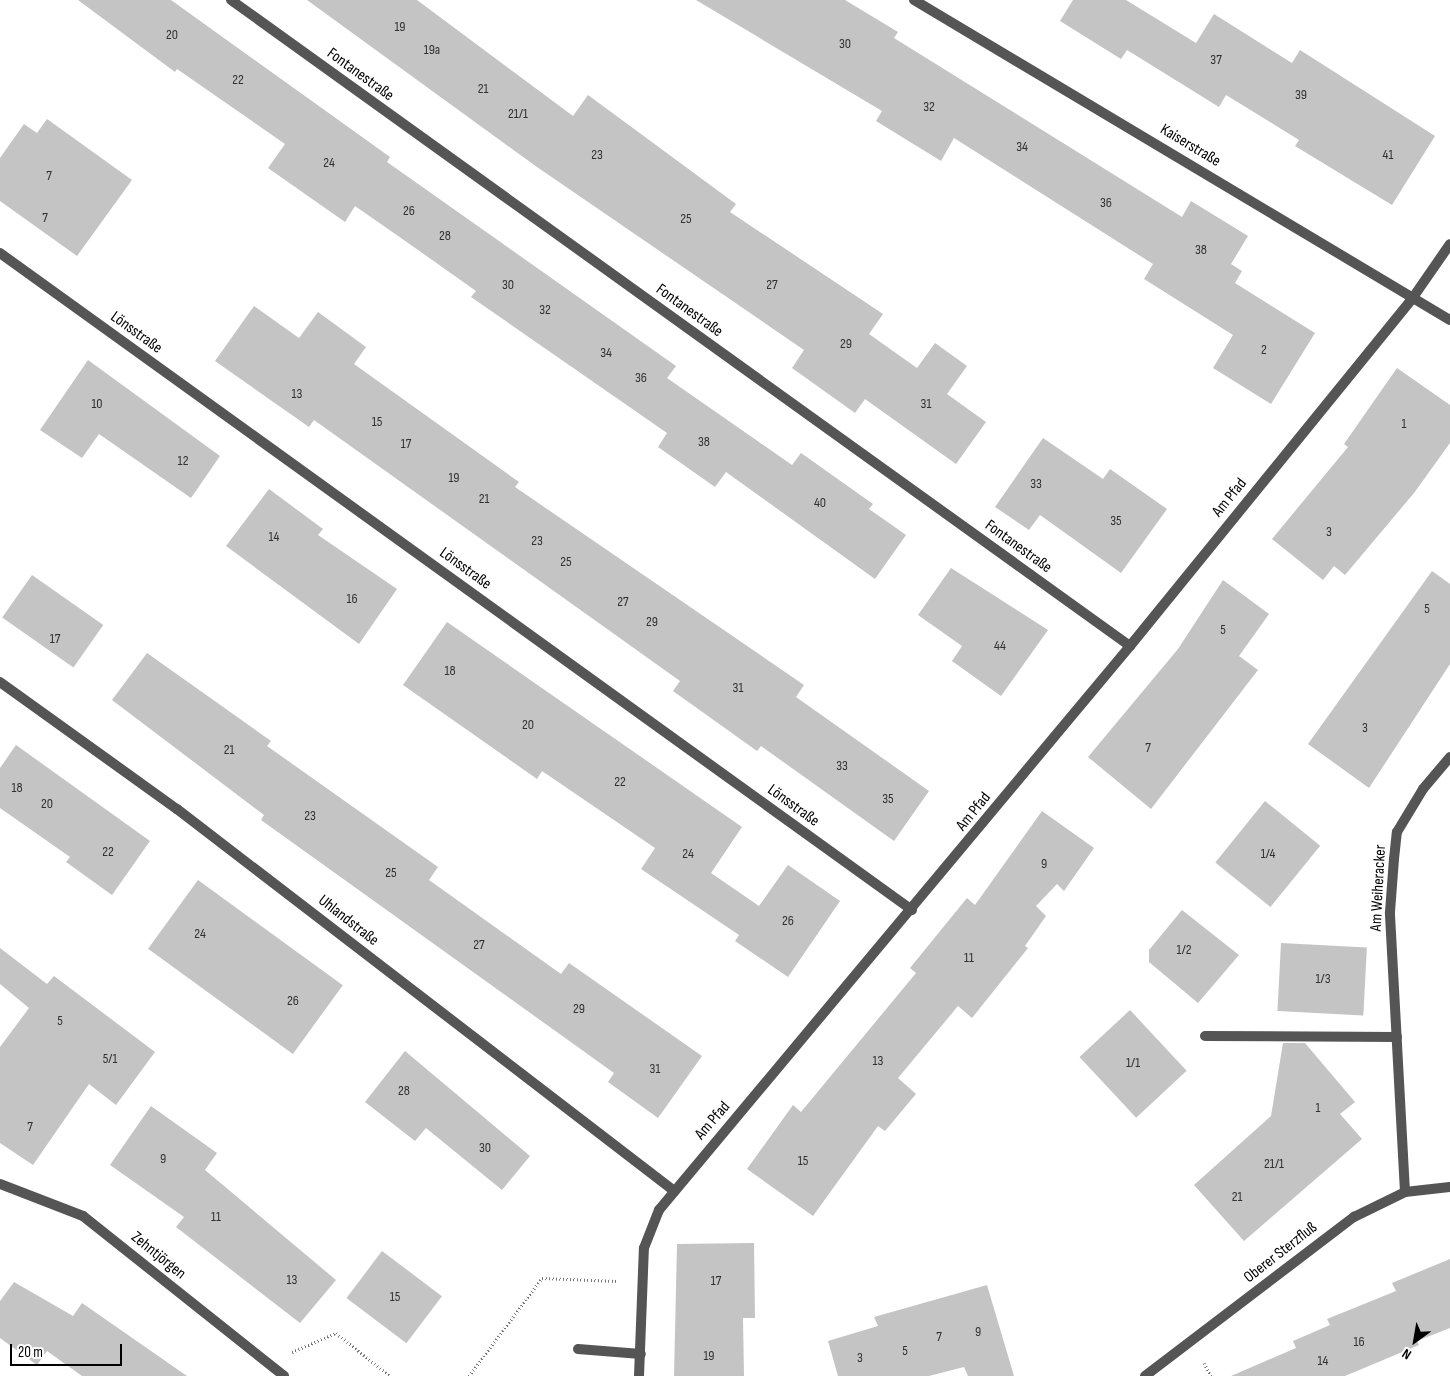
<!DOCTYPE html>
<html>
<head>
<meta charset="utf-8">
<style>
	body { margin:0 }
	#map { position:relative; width:1450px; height:1376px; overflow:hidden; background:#fff; font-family:"Sofia Sans Condensed",sans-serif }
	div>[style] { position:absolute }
	.building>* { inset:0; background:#c4c4c4; transform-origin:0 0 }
	.path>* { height:3px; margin-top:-1.5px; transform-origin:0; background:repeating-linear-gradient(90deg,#777 0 1px,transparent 0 3.5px) }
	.service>* { height:10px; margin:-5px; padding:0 5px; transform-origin:5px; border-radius:5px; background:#555 }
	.minor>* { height:10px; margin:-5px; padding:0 5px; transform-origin:5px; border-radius:5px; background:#555 }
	span { translate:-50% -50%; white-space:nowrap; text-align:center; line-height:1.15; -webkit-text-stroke:4px #fff; paint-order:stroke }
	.number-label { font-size:14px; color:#313131 }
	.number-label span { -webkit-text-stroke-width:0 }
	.street-label { font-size:16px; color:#000 }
	.north { position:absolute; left:1390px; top:1316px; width:50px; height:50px; -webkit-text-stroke:4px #fff; paint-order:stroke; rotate:212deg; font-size:14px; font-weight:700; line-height:20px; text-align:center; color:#000 }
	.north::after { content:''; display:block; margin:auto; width:18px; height:22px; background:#000; clip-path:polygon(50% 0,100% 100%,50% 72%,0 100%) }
	.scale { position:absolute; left:10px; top:1344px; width:112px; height:22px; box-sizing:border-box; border:2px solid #000; border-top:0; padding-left:6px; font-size:15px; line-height:18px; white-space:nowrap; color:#000; -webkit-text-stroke:4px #fff; paint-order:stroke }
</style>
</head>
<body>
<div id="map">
	<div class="building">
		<i style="clip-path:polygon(78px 0,171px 0,390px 157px,387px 162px,676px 366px,667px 378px,792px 465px,801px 453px,873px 504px,869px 509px,906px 535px,875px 579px,726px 472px,715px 487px,658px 447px,667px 433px,471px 297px,476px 291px,411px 245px,355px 206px,345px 222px,268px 168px,285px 144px,177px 69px,175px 72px)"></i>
		<i style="clip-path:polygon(307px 0,417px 0,573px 116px,588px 95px,736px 204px,730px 212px,883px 314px,869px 334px,917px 368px,935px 343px,967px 366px,947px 394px,986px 422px,956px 464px,865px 399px,855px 413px,792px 368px,804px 350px,537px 167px)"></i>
		<i style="clip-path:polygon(696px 0,845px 0,898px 32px,894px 38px,1182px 217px,1191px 201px,1248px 236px,1231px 264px,1242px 271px,1235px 283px,1315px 333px,1271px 404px,1213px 368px,1233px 335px,1144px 279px,1153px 264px,954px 138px,941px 161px,876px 121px,882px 111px)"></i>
		<i style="clip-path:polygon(1073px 0,1126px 0,1196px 43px,1214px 14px,1292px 63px,1300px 50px,1435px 136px,1392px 205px,1295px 146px,1299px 140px,1226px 95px,1219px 107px,1127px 50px,1121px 59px,1060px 21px)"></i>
		<i style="clip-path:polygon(47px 119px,132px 180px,77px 256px,0 201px,0 158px,24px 124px,37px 133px)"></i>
		<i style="clip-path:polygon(254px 306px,299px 338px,318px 312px,366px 347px,354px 364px,519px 482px,515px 487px,804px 685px,796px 697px,929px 791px,894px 841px,761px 746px,757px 751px,673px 691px,680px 681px,314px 420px,309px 427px,215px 361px)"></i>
		<i style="clip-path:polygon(88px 360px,220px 456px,191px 498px,99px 434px,82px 458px,40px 430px)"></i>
		<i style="clip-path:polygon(1397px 368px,1450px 405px,1450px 443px,1414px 493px,1345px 575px,1334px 566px,1323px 580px,1272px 539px,1348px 447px,1344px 444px)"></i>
		<i style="clip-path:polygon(1043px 438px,1103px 479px,1110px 469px,1167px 509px,1121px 573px,1040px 515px,1029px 530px,995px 507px)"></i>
		<i style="clip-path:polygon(269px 489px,323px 529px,318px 535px,397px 589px,359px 644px,226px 546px)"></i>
		<i style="clip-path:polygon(951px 568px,1048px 630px,1001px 696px,952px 661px,962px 646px,918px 615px)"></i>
		<i style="clip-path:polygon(1432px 571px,1450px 584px,1450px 664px,1369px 788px,1308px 744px)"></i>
		<i style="left:32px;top:575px;width:87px;height:52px;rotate:35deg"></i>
		<i style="clip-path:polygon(1223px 580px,1269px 614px,1239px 656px,1258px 670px,1151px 809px,1088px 757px,1178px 649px)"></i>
		<i style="clip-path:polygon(447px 622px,742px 827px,711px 873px,759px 906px,788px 865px,840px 901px,788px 977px,735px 941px,739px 935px,641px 869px,655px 848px,542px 771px,537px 779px,403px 685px)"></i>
		<i style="clip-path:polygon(147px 653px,271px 741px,267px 746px,438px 867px,429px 880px,561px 974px,569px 963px,702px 1056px,658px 1118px,608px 1082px,614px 1073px,261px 820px,264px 815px,112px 700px)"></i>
		<i style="clip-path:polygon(16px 745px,150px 841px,112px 895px,66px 862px,70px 857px,0 808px,0 768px)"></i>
		<i style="left:1265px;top:801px;width:71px;height:79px;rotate:39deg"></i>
		<i style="clip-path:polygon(1042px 811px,1094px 848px,1064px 891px,1057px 884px,1036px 906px,1046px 916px,1025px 946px,1028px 948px,972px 1018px,958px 1006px,898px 1078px,916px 1094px,885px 1131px,878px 1126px,813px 1216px,747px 1169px,793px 1105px,801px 1112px,916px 973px,910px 968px,967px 898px,975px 905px)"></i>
		<i style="left:198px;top:880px;width:179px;height:85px;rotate:36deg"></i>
		<i style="clip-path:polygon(1182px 910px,1239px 955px,1198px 1003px,1149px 962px,1149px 950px)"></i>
		<i style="left:1281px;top:943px;width:86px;height:68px;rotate:3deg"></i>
		<i style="clip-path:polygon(0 948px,47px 984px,54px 976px,155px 1052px,116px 1105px,89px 1084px,33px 1165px,0 1143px,0 1047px,29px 1008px,0 984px)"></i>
		<i style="left:1130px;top:1010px;width:83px;height:69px;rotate:47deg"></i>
		<i style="clip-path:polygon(1283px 1043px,1305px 1043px,1355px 1102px,1340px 1114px,1362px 1139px,1244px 1241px,1194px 1185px,1271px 1116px)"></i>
		<i style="clip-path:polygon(405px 1051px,530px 1156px,502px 1190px,426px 1128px,415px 1141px,365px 1102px)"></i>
		<i style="clip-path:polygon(151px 1106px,217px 1153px,205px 1170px,336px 1280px,300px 1323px,176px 1227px,184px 1217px,110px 1165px)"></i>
		<i style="clip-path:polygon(754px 1243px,755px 1318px,743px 1318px,744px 1376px,674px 1376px,677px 1244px)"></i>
		<i style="left:382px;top:1251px;width:75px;height:59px;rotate:37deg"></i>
		<i style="clip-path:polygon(1450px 1259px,1450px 1328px,1417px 1341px,1419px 1345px,1345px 1376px,1231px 1376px,1296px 1348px,1293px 1341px,1330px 1325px,1327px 1319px,1396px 1291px,1392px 1283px)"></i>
		<i style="clip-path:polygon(14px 1282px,73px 1316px,82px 1303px,187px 1376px,82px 1376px,47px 1351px,37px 1365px,0 1338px,0 1301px)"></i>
		<i style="clip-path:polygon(987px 1285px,1014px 1376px,968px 1376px,964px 1367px,929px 1376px,838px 1376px,828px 1341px,878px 1326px,874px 1317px)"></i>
	</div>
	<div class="path">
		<i style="left:292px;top:1352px;width:48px;rotate:-23.4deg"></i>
		<i style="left:336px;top:1333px;width:69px;rotate:38.5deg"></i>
		<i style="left:1204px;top:1363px;width:15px;rotate:62deg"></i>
		<i style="left:469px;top:1376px;width:122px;rotate:-53.3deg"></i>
		<i style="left:542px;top:1278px;width:75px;rotate:2.3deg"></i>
	</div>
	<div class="service">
		<i style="left:578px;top:1349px;width:63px;rotate:4.5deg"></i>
	</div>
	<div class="minor">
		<i style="left:231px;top:0;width:1107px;rotate:35.7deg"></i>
		<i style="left:914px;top:0;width:624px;rotate:30.84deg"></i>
		<i style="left:0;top:253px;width:1124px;rotate:35.77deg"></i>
		<i style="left:0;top:682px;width:218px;rotate:35.7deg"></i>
		<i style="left:177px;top:809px;width:625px;rotate:37.53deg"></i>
		<i style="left:1205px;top:1036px;width:192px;rotate:0.3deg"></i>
		<i style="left:0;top:1184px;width:89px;rotate:21.1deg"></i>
		<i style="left:83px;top:1216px;width:257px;rotate:38.5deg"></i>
		<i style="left:1405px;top:1192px;width:280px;rotate:-93.1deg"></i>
		<i style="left:1390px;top:912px;width:53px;rotate:-85.7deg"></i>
		<i style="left:1394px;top:859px;width:27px;rotate:-84deg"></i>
		<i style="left:1397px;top:832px;width:50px;rotate:-58.8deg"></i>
		<i style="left:1423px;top:789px;width:42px;rotate:-49.8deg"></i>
		<i style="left:639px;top:1376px;width:128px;rotate:-87.8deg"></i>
		<i style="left:644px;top:1248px;width:41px;rotate:-68.5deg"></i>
		<i style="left:659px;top:1210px;width:735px;rotate:-50.13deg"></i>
		<i style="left:1130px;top:646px;width:451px;rotate:-50.9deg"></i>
		<i style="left:1414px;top:296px;width:63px;rotate:-55.3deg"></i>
		<i style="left:1145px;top:1376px;width:263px;rotate:-37.3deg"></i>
		<i style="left:1354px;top:1217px;width:57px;rotate:-26.1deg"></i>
		<i style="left:1405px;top:1192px;width:45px;rotate:-6.3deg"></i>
	</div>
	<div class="number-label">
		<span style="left:400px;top:27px">19</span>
		<span style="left:172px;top:35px">20</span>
		<span style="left:845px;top:44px">30</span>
		<span style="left:432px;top:50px">19a</span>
		<span style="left:1216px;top:60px">37</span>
		<span style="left:238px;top:80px">22</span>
		<span style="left:483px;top:89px">21</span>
		<span style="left:1301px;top:95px">39</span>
		<span style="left:929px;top:107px">32</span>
		<span style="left:518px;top:114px">21/1</span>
		<span style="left:1022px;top:147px">34</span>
		<span style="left:597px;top:155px">23</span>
		<span style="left:1388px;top:155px">41</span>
		<span style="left:329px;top:163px">24</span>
		<span style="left:49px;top:176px">7</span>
		<span style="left:1106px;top:203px">36</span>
		<span style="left:409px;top:211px">26</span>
		<span style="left:45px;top:218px">7</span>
		<span style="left:686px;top:219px">25</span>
		<span style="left:445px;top:236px">28</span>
		<span style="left:1201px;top:250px">38</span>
		<span style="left:508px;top:285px">30</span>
		<span style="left:772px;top:285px">27</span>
		<span style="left:545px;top:310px">32</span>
		<span style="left:846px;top:344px">29</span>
		<span style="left:1264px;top:350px">2</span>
		<span style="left:606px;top:353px">34</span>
		<span style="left:641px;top:378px">36</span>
		<span style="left:297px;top:394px">13</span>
		<span style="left:97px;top:404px">10</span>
		<span style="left:926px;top:404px">31</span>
		<span style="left:377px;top:422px">15</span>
		<span style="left:1404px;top:424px">1</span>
		<span style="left:704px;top:442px">38</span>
		<span style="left:406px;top:444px">17</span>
		<span style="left:183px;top:461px">12</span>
		<span style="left:454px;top:478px">19</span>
		<span style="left:1036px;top:484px">33</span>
		<span style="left:484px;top:499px">21</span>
		<span style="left:820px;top:503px">40</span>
		<span style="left:1116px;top:521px">35</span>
		<span style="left:1329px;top:532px">3</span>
		<span style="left:274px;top:537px">14</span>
		<span style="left:537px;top:541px">23</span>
		<span style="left:566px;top:562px">25</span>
		<span style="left:352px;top:599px">16</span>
		<span style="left:623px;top:602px">27</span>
		<span style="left:1427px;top:609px">5</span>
		<span style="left:652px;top:622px">29</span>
		<span style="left:1223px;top:630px">5</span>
		<span style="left:55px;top:639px">17</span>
		<span style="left:1000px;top:646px">44</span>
		<span style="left:450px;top:671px">18</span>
		<span style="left:738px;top:688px">31</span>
		<span style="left:528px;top:725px">20</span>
		<span style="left:1365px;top:728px">3</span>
		<span style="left:1148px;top:748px">7</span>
		<span style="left:229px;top:750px">21</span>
		<span style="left:842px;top:766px">33</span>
		<span style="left:620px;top:782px">22</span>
		<span style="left:17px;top:788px">18</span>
		<span style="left:888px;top:799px">35</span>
		<span style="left:47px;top:804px">20</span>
		<span style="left:310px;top:816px">23</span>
		<span style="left:108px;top:852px">22</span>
		<span style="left:688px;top:854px">24</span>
		<span style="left:1268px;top:854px">1/4</span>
		<span style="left:1044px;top:864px">9</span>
		<span style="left:391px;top:873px">25</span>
		<span style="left:788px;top:921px">26</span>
		<span style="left:200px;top:934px">24</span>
		<span style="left:479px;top:945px">27</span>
		<span style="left:1184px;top:950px">1/2</span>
		<span style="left:969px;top:958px">11</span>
		<span style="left:1323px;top:979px">1/3</span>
		<span style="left:293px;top:1001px">26</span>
		<span style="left:579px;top:1009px">29</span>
		<span style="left:60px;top:1021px">5</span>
		<span style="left:110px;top:1059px">5/1</span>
		<span style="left:878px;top:1061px">13</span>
		<span style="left:1133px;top:1063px">1/1</span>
		<span style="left:655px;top:1069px">31</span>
		<span style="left:404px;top:1091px">28</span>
		<span style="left:1318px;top:1108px">1</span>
		<span style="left:30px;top:1127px">7</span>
		<span style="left:485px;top:1148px">30</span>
		<span style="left:163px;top:1159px">9</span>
		<span style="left:803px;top:1161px">15</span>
		<span style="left:1274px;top:1164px">21/1</span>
		<span style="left:1237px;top:1197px">21</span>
		<span style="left:216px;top:1217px">11</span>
		<span style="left:292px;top:1280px">13</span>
		<span style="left:716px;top:1281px">17</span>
		<span style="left:395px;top:1297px">15</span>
		<span style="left:978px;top:1332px">9</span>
		<span style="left:939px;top:1337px">7</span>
		<span style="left:1359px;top:1342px">16</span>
		<span style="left:905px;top:1351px">5</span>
		<span style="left:709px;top:1356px">19</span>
		<span style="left:860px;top:1358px">3</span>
		<span style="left:1323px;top:1361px">14</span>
	</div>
	<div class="street-label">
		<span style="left:360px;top:75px;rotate:36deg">Fontanestraße</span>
		<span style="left:1190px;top:146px;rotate:31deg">Kaiserstraße</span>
		<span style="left:689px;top:311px;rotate:36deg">Fontanestraße</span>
		<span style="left:136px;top:333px;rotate:36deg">Lönsstraße</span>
		<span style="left:1230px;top:498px;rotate:-51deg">Am Pfad</span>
		<span style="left:1018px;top:547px;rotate:36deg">Fontanestraße</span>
		<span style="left:465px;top:569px;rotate:36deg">Lönsstraße</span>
		<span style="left:793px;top:806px;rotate:36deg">Lönsstraße</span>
		<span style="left:974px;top:812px;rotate:-51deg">Am Pfad</span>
		<span style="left:1379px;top:888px;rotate:-87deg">Am Weiheracker</span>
		<span style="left:348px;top:921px;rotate:38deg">Uhlandstraße</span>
		<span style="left:713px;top:1121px;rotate:-49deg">Am Pfad</span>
		<span style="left:1281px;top:1253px;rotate:-38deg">Oberer Sterzfluß</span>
		<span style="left:158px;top:1256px;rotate:39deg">Zehntjörgen</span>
	</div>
	<div class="north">N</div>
	<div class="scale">20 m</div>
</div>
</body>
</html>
